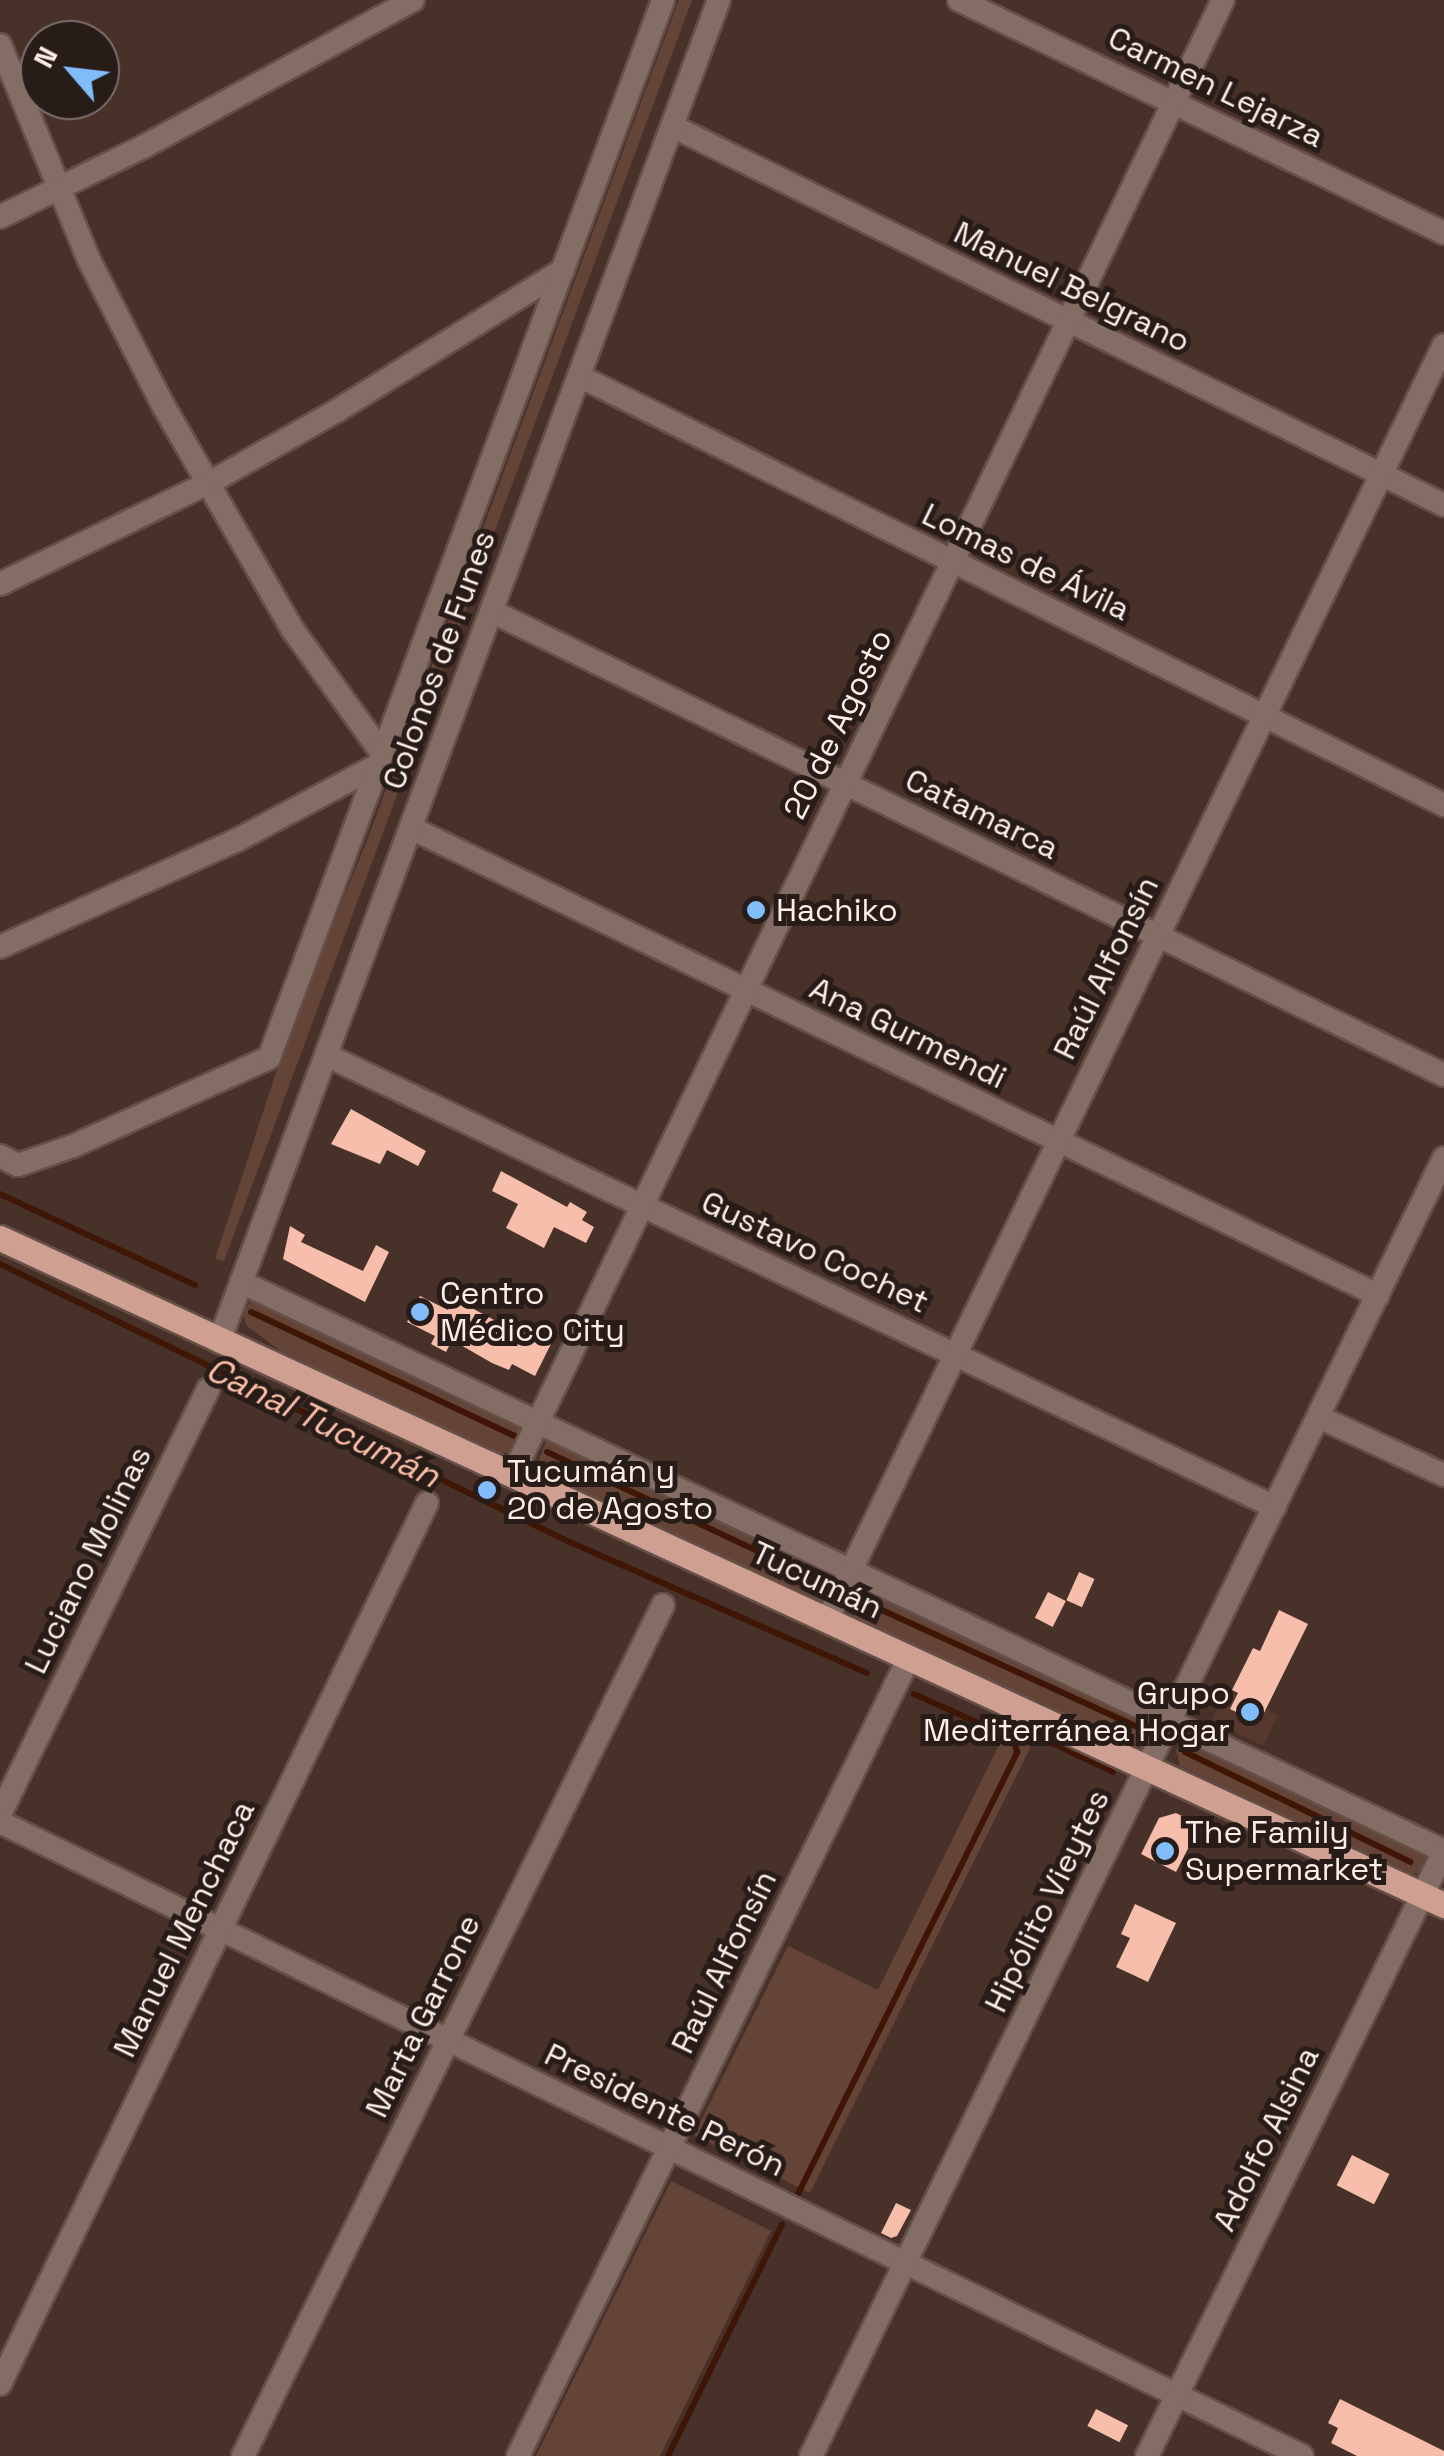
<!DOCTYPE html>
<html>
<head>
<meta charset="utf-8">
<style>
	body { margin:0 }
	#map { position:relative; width:1444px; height:2456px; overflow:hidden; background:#483129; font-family:"Space Grotesk",sans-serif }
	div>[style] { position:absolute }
	.built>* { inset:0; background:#56382e; transform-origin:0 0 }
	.green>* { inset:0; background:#654438 }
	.stream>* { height:6px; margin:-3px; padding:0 3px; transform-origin:3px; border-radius:3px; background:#3f1506 }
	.building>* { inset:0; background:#f7beab; transform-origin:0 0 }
	.roads { filter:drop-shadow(2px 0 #654f48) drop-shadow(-2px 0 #654f48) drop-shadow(0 2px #654f48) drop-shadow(0 -2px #654f48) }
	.minor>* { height:22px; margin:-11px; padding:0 11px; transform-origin:11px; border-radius:11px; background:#846d65 }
	.major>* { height:25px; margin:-12.5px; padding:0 12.5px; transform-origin:12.5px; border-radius:12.5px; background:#cfa091 }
	.dots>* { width:28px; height:28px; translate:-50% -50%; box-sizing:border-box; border:5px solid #271c18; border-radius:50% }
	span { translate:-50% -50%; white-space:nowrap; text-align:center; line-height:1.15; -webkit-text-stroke:10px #271c18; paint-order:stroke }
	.street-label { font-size:32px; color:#feeee9 }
	.poi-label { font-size:32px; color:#feeee9 }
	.left { translate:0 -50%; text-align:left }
	.right { translate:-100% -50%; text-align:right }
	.water-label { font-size:35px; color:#fdbda7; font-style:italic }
	.north { position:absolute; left:20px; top:20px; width:100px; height:100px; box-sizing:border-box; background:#271c18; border:2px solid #7d706c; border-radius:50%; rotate:298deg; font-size:28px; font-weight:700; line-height:40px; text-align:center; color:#feeee9 }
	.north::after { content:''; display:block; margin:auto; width:35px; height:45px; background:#80bdfa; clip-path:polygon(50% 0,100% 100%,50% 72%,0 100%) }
</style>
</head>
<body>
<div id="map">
	<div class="built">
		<i style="left:1226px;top:1690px;width:58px;height:34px;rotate:26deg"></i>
	</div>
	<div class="green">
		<i style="clip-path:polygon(679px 0,692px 0,224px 1261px,215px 1259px,287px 1039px,369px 835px)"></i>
		<i style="clip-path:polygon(250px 1301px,265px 1302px,451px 1397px,514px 1422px,522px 1432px,517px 1450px,495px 1456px,293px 1360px,247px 1326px,243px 1316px)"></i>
		<i style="clip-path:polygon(546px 1441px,554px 1442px,838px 1576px,824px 1601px,807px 1601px,616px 1513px,544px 1466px,539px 1459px)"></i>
		<i style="clip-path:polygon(869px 1589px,1157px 1728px,1147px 1750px,870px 1629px,855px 1617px,850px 1604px,855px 1594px)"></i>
		<i style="clip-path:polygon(1191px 1742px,1422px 1850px,1427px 1864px,1423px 1873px,1406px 1874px,1180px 1766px,1176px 1750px,1181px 1743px)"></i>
		<i style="clip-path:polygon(1000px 1743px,1031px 1746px,810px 2193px,694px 2135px,788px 1946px,878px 1990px)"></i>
		<i style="clip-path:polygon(671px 2181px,771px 2231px,660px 2456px,536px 2456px)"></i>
	</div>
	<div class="stream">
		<i style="left:0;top:1194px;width:215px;rotate:25deg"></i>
		<i style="left:0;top:1264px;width:627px;rotate:26.03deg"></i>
		<i style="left:563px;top:1539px;width:332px;rotate:23.8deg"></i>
		<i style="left:251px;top:1312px;width:292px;rotate:25.2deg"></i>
		<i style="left:547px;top:1452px;width:310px;rotate:25.2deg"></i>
		<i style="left:860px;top:1600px;width:320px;rotate:24.6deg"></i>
		<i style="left:914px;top:1694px;width:90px;rotate:24.3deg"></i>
		<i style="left:996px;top:1731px;width:39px;rotate:6deg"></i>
		<i style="left:1035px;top:1735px;width:86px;rotate:25.4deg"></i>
		<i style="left:1185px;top:1752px;width:251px;rotate:26deg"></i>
		<i style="left:796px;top:2198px;width:498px;rotate:-63.6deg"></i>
		<i style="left:1017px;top:1752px;width:23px;rotate:-105deg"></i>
		<i style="left:668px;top:2456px;width:258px;rotate:-63.8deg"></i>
	</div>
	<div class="building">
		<i style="clip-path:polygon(351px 1109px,426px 1151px,418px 1166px,387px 1150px,380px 1164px,331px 1144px)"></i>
		<i style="clip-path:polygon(501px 1171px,567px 1207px,570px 1202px,587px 1212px,582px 1220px,594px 1227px,586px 1243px,554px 1227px,544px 1248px,506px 1228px,518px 1204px,492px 1191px)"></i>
		<i style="clip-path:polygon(290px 1226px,305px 1235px,301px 1242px,363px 1271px,376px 1245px,389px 1252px,365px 1302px,283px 1259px)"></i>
		<i style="clip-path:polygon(460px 1284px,475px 1291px,468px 1306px,509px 1328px,512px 1322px,552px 1342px,535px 1376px,512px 1364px,509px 1370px,492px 1363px,452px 1340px,446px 1352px,431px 1344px,435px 1336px,407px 1322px,420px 1296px,448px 1310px)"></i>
		<i style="left:1079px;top:1572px;width:17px;height:31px;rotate:24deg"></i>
		<i style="left:1048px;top:1592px;width:20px;height:29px;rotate:27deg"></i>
		<i style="clip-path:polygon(1279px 1610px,1308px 1624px,1259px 1723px,1230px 1709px,1238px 1693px,1232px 1690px,1253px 1648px,1260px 1651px)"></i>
		<i style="clip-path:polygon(1176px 1813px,1200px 1825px,1176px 1872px,1141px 1854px,1159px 1818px)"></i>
		<i style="clip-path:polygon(1135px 1904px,1176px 1923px,1148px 1982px,1116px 1967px,1130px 1938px,1121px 1934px)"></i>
		<i style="left:1352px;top:2155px;width:42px;height:34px;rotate:27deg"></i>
		<i style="clip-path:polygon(896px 2203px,911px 2210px,897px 2236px,891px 2238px,881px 2233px)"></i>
		<i style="clip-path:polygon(1340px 2399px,1444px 2451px,1444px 2456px,1357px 2456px,1331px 2443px,1338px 2428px,1328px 2423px)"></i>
		<i style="left:1096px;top:2409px;width:36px;height:19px;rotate:27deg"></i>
	</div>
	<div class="roads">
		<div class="minor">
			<i style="left:959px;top:0;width:538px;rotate:25.66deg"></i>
			<i style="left:0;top:45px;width:233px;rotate:67.5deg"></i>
			<i style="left:89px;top:260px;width:163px;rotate:63deg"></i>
			<i style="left:163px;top:405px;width:260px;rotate:60deg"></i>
			<i style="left:293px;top:630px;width:152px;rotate:54.1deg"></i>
			<i style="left:672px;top:126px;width:860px;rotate:26.15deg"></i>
			<i style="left:0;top:217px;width:161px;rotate:-26.1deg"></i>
			<i style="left:145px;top:146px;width:305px;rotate:-28.6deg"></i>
			<i style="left:579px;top:376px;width:966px;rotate:26.38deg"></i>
			<i style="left:0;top:584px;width:242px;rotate:-25.9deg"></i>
			<i style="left:218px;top:478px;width:138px;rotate:-29.5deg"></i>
			<i style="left:338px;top:410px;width:265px;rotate:-31.9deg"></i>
			<i style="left:491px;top:611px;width:1060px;rotate:25.96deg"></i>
			<i style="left:411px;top:828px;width:1074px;rotate:25.78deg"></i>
			<i style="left:0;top:947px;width:260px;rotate:-24.3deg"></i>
			<i style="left:237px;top:840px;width:160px;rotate:-28deg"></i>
			<i style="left:326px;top:1055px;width:1051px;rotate:25.47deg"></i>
			<i style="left:0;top:1156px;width:20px;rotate:27deg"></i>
			<i style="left:18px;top:1165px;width:58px;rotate:-19.1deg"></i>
			<i style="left:73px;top:1146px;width:215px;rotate:-24.2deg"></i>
			<i style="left:269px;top:1058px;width:1129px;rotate:-69.57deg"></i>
			<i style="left:241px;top:1282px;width:1331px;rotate:25.31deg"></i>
			<i style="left:219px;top:1342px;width:1432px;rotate:-69.57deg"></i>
			<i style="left:1319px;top:1417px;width:138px;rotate:24.9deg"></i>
			<i style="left:512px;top:1476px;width:1638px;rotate:-64.28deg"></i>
			<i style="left:827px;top:1620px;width:1416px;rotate:-64.18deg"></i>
			<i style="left:0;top:1814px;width:473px;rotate:-63.9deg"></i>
			<i style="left:0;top:1822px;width:1448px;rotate:25.96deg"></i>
			<i style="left:0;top:2384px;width:979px;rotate:-64.14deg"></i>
			<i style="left:243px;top:2456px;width:949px;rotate:-63.73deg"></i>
			<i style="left:518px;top:2456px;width:889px;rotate:-63.9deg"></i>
			<i style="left:811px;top:2456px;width:1444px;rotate:-64deg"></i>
			<i style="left:1147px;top:2456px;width:674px;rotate:-63.85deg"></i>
		</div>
		<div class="major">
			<i style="left:0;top:1238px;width:1591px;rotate:24.79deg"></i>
		</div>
	</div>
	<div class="dots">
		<i style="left:756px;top:910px;background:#80bdfa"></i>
		<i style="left:420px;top:1312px;background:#80bdfa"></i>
		<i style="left:487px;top:1490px;background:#80bdfa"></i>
		<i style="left:1250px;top:1712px;background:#80bdfa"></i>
		<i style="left:1165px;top:1851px;background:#80bdfa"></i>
	</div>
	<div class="street-label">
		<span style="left:1216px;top:87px;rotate:26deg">Carmen Lejarza</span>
		<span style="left:1072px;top:287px;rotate:26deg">Manuel Belgrano</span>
		<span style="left:1026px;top:562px;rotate:26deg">Lomas de Ávila</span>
		<span style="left:439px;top:660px;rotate:-70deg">Colonos de Funes</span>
		<span style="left:838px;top:724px;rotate:-64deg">20 de Agosto</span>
		<span style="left:982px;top:814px;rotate:26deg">Catamarca</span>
		<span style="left:1106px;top:968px;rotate:-64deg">Raúl Alfonsín</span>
		<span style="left:908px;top:1033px;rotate:26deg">Ana Gurmendi</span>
		<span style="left:815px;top:1252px;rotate:25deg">Gustavo Cochet</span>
		<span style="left:88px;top:1560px;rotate:-64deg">Luciano Molinas</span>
		<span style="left:817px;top:1580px;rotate:25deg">Tucumán</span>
		<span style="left:1047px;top:1901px;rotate:-64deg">Hipólito Vieytes</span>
		<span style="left:184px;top:1929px;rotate:-64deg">Manuel Menchaca</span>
		<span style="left:724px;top:1962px;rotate:-64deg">Raúl Alfonsín</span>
		<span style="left:423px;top:2016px;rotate:-64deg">Marta Garrone</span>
		<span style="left:665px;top:2110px;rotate:26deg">Presidente Perón</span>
		<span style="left:1266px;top:2139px;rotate:-64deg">Adolfo Alsina</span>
	</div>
	<div class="poi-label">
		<span class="left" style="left:776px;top:910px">Hachiko</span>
		<span class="left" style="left:440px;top:1312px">Centro<br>Médico City</span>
		<span class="left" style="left:507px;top:1490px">Tucumán y<br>20 de Agosto</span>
		<span class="right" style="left:1230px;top:1712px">Grupo<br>Mediterránea Hogar</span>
		<span class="left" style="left:1185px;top:1851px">The Family<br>Supermarket</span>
	</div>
	<div class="water-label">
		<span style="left:323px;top:1422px;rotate:26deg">Canal Tucumán</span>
	</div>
	<div class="north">N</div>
</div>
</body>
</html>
